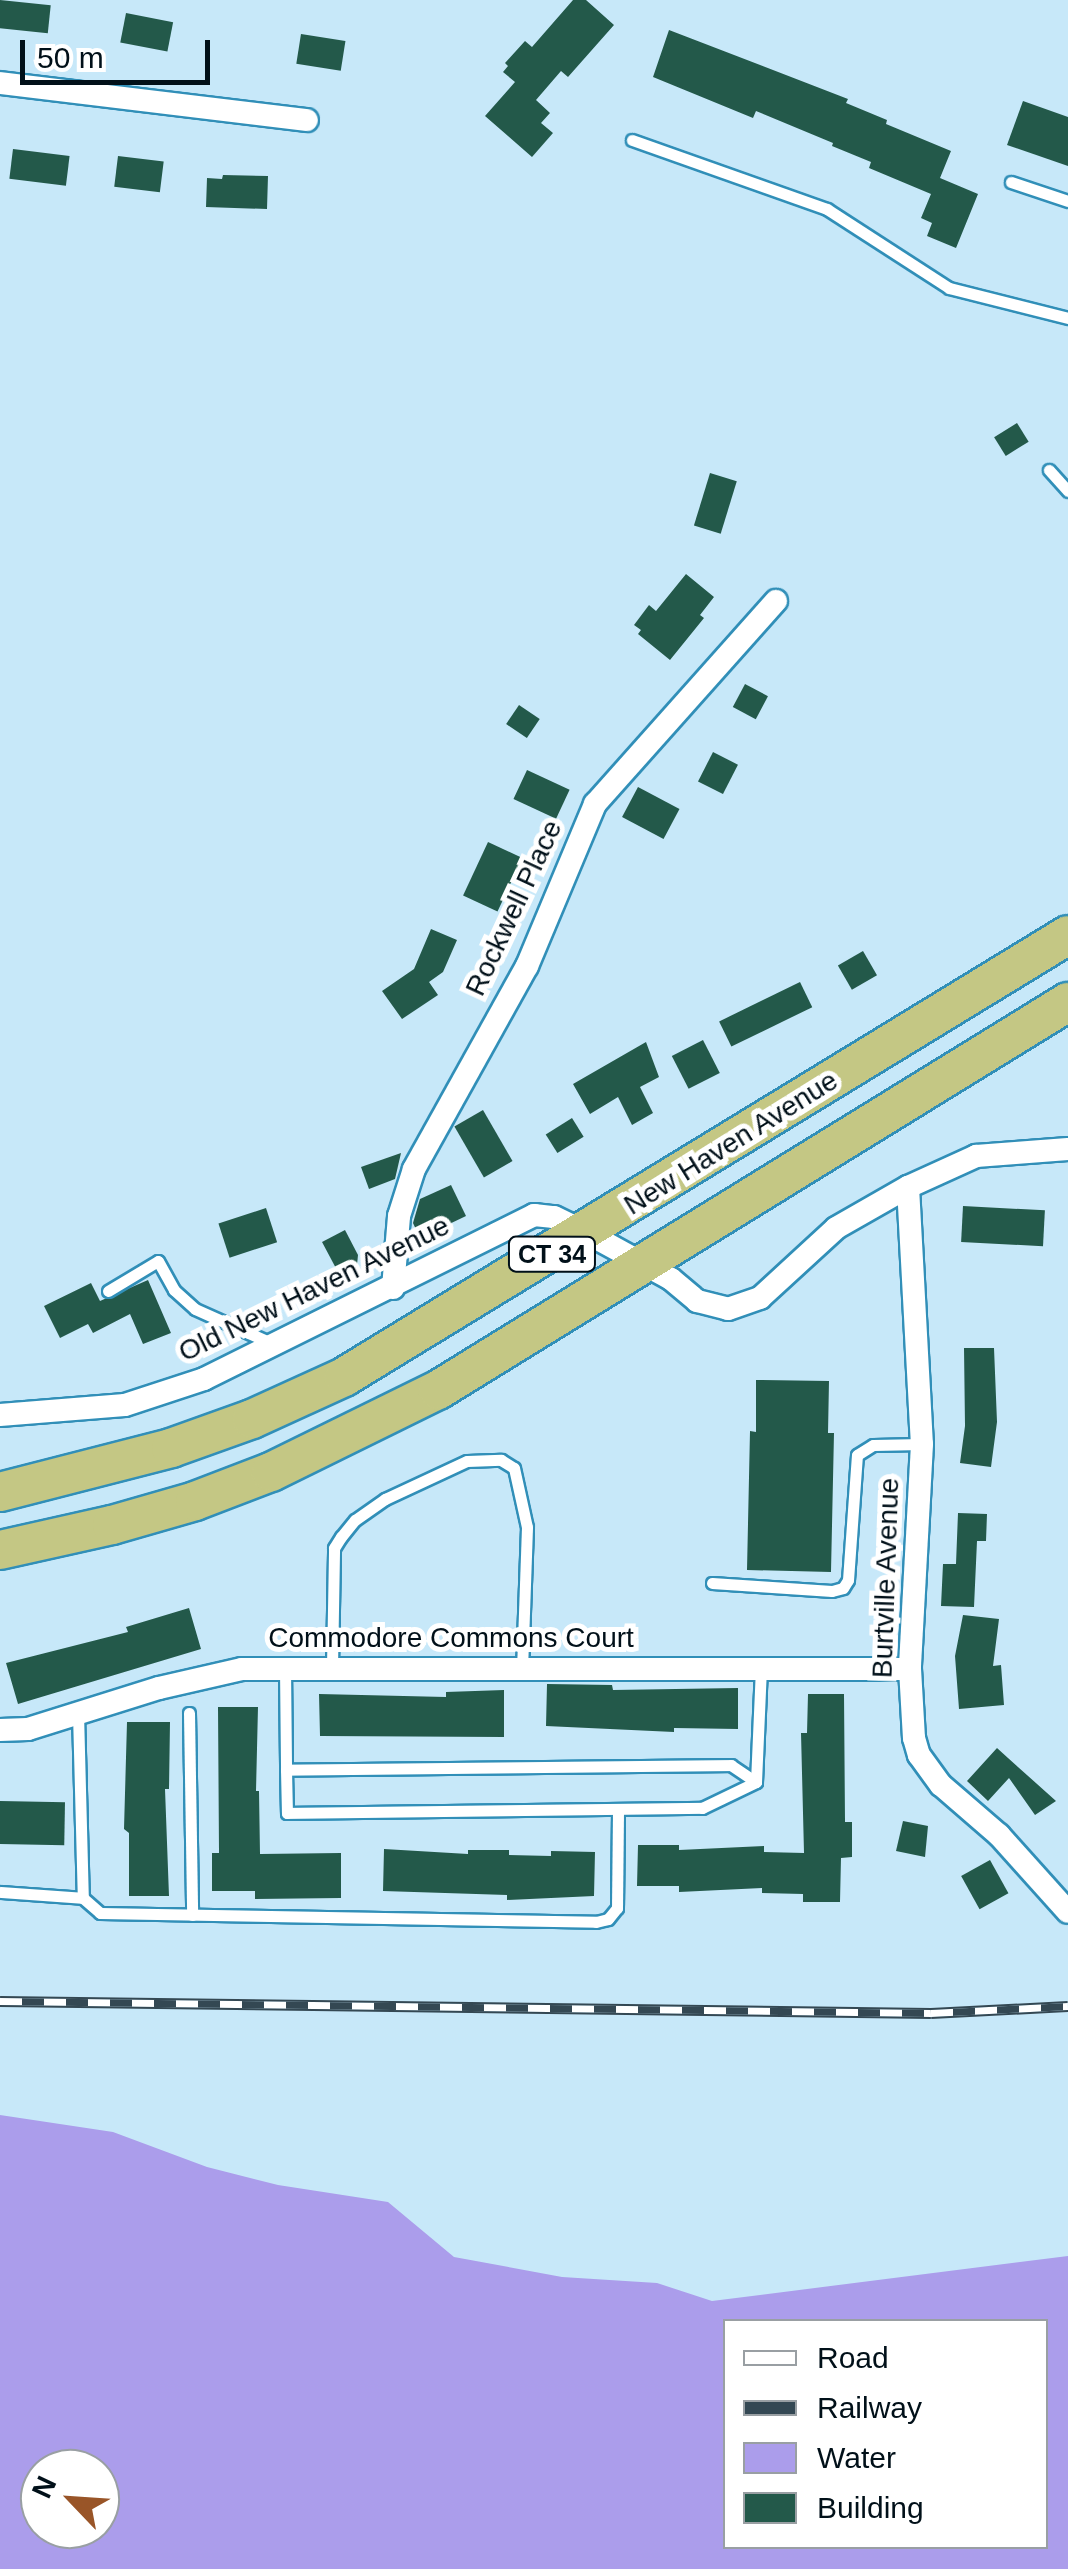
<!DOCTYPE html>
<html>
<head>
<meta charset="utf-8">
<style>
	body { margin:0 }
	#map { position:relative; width:1068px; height:2569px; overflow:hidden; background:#c7e8f9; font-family:Arial,sans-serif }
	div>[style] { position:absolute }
	.water>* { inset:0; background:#ab9deb }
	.building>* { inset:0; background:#23594a; transform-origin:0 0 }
	.roads { filter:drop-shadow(2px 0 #318fb8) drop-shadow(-2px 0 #318fb8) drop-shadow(0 2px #318fb8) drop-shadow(0 -2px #318fb8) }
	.service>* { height:11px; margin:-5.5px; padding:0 5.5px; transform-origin:5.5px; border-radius:5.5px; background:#fff }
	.minor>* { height:22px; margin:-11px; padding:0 11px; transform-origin:11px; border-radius:11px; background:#fff }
	.trunk>* { height:38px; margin:-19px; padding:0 19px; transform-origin:19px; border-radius:19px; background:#c4c784 }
	.rail>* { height:11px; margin-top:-5.5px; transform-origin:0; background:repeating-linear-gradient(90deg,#fff 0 22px,#344853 0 44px); box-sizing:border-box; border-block:2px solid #344853 }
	span { translate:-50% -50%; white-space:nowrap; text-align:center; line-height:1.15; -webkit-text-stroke:10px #fff; paint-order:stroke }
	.shield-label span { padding:2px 8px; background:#fff; border:2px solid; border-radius:8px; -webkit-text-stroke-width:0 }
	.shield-label { font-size:25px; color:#011019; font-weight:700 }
	.street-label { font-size:28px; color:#011019 }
	.legend { position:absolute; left:723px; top:2319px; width:325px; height:230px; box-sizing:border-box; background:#fff; border:2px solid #999fa3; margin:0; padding:12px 18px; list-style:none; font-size:30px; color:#011019 }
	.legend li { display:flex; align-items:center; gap:20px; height:50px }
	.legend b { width:50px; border:2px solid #999fa3 }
	.north { position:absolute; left:20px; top:2449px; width:100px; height:100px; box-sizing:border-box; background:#fff; border:2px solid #999fa3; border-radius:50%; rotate:295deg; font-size:28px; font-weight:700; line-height:40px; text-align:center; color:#011019 }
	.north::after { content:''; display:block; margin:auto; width:35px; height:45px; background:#995528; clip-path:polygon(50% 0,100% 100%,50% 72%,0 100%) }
	.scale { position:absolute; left:20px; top:40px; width:190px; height:45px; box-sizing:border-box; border:5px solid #011019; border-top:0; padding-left:12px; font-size:30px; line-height:35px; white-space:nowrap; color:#011019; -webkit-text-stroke:8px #fff; paint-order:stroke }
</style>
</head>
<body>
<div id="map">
	<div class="water">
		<i style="clip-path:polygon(evenodd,0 2115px,113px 2132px,207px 2167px,278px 2185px,388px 2202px,454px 2257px,562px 2277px,657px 2283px,712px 2301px,1068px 2256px,1068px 2569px,0 2569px,0 2115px,726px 2322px,1046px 2322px,1046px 2546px,726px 2546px,726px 2322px,0 2115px,40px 2469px,100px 2469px,100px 2529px,40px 2529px,40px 2469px)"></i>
	</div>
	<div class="building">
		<i style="left:0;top:0;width:51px;height:28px;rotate:6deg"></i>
		<i style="clip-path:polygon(573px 0,586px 0,614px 25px,568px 77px,561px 71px,536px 100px,550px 113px,541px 123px,553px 133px,532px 157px,485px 116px,515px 82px,503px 72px,508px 66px,505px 63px,525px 41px,532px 47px)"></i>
		<i style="left:126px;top:13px;width:48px;height:30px;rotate:11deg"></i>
		<i style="clip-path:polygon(669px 30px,848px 99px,846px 103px,887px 120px,886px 124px,951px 151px,940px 178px,978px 194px,956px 248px,927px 236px,932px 223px,921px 218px,931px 194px,869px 168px,871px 162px,832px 146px,833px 143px,756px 111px,753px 118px,653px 77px)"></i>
		<i style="left:301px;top:34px;width:45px;height:30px;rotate:9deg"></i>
		<i style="clip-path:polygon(1023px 101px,1068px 117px,1068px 166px,1007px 145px)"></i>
		<i style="left:13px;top:149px;width:57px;height:30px;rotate:7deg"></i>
		<i style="left:118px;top:156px;width:46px;height:31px;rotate:7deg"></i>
		<i style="clip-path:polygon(223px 175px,268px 176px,267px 209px,206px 207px,207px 178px,222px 179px)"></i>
		<i style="left:1017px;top:423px;width:22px;height:27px;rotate:58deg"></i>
		<i style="left:710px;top:473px;width:28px;height:55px;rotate:17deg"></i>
		<i style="clip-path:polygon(686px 574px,714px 597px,700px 615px,704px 618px,670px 660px,638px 634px,641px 630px,634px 625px,649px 605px,656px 611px)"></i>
		<i style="left:745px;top:684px;width:26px;height:26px;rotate:28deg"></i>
		<i style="left:519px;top:705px;width:25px;height:23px;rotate:34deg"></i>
		<i style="left:713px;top:752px;width:28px;height:33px;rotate:27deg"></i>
		<i style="left:527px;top:770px;width:47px;height:32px;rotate:25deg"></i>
		<i style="left:638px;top:787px;width:47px;height:34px;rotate:28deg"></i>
		<i style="left:488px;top:842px;width:38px;height:59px;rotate:25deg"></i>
		<i style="clip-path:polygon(431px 929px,457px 940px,443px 972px,429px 982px,438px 995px,402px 1019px,382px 991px,414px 969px)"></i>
		<i style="left:863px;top:951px;width:28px;height:29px;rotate:60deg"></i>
		<i style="left:800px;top:982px;width:28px;height:90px;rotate:64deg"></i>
		<i style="left:703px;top:1040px;width:37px;height:35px;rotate:63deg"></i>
		<i style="clip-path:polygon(646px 1042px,659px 1077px,640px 1087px,653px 1113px,632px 1125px,618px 1097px,590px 1114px,573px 1084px)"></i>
		<i style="left:483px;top:1110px;width:59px;height:33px;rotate:60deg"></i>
		<i style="left:572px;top:1118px;width:22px;height:31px;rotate:58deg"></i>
		<i style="clip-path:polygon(401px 1153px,395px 1179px,369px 1189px,361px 1167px)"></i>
		<i style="clip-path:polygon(451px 1185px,466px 1216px,420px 1238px,413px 1223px,420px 1199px)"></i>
		<i style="left:963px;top:1206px;width:82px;height:36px;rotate:3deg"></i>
		<i style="left:266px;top:1208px;width:36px;height:50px;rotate:72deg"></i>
		<i style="clip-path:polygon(345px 1230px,358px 1255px,357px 1265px,339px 1274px,322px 1242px)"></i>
		<i style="clip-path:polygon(148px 1280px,171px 1333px,143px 1344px,130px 1314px,93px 1333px,88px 1324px,60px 1338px,44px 1306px,91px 1283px,100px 1301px)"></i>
		<i style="clip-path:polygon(964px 1348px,994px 1348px,997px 1422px,991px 1467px,960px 1463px,965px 1426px)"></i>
		<i style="clip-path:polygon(756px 1380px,829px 1381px,828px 1433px,834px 1433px,831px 1572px,747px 1570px,750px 1431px,756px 1432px)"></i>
		<i style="clip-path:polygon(958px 1513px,987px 1514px,986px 1541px,977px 1541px,974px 1607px,941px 1606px,943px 1564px,956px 1564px)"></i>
		<i style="clip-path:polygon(189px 1608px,201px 1649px,18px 1704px,6px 1663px,128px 1632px,126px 1627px)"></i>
		<i style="clip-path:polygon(963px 1615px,999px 1619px,993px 1666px,1001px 1665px,1004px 1705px,959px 1709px,955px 1656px)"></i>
		<i style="clip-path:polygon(547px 1684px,612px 1685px,613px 1690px,738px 1688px,738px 1729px,674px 1728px,674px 1732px,546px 1726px)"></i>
		<i style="clip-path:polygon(504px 1690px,504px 1737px,320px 1736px,319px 1694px,446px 1697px,446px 1692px)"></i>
		<i style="clip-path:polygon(808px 1694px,844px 1694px,845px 1822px,852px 1822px,852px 1857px,841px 1858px,840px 1902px,803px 1902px,803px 1894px,762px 1893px,762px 1888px,679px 1892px,679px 1886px,637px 1886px,638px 1845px,679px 1845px,679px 1850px,764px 1846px,764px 1852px,804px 1853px,801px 1733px,807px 1733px)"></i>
		<i style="clip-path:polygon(218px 1707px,258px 1707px,256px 1791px,259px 1791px,260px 1854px,341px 1853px,341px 1898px,255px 1899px,255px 1891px,212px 1891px,212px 1853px,219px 1853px)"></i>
		<i style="clip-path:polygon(127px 1722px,170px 1722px,169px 1789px,165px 1789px,169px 1896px,129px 1896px,129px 1833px,124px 1829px)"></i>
		<i style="clip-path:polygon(997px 1748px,1008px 1758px,1056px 1801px,1035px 1815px,1009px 1778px,988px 1801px,967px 1781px)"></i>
		<i style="left:0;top:1801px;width:65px;height:43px;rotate:1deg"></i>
		<i style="clip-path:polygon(903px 1821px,928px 1826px,925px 1857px,896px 1851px)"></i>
		<i style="clip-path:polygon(384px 1849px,468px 1854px,468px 1850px,509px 1850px,509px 1855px,551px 1856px,551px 1851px,595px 1852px,594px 1896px,507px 1900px,507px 1895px,383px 1891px)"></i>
		<i style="left:990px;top:1860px;width:38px;height:33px;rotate:61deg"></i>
	</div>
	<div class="roads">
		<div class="service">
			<i style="left:632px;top:140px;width:207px;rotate:19.5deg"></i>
			<i style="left:827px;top:209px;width:145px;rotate:32.9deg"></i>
			<i style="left:949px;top:288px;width:123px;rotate:14.1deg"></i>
			<i style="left:1011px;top:182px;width:60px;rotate:18.4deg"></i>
			<i style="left:1049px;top:470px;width:28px;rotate:48deg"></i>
			<i style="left:108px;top:1291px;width:58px;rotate:-31deg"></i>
			<i style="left:158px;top:1261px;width:33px;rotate:61deg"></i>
			<i style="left:174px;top:1290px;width:28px;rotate:42deg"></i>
			<i style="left:195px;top:1309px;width:83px;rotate:24.1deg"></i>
			<i style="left:712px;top:1583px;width:120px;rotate:3.8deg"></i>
			<i style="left:832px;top:1591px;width:11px;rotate:-15deg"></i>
			<i style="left:843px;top:1588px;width:9px;rotate:-58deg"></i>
			<i style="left:848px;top:1580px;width:125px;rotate:-85.9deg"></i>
			<i style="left:857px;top:1455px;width:19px;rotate:-32deg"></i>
			<i style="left:873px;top:1445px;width:49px;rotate:-1.2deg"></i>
			<i style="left:332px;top:1667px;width:119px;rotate:-89deg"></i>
			<i style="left:334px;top:1548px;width:13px;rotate:-58deg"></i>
			<i style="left:341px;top:1537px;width:22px;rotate:-51deg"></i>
			<i style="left:355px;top:1520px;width:37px;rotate:-35deg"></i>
			<i style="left:385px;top:1499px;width:90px;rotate:-24.9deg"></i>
			<i style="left:467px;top:1461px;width:34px;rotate:-2deg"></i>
			<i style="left:501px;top:1460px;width:15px;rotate:32deg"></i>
			<i style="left:514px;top:1468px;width:60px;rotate:77.6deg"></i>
			<i style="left:527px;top:1527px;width:140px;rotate:92deg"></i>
			<i style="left:285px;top:1668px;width:102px;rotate:89.4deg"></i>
			<i style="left:286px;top:1770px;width:43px;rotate:88.7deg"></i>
			<i style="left:287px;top:1813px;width:415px;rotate:-0.7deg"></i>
			<i style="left:702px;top:1808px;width:60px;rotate:-25.7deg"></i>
			<i style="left:756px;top:1782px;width:30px;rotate:-146deg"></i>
			<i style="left:731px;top:1765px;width:445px;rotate:179.4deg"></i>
			<i style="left:78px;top:1713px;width:185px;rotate:88.5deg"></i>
			<i style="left:83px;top:1898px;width:23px;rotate:41deg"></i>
			<i style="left:100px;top:1913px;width:496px;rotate:1deg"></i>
			<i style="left:596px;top:1922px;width:12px;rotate:-14deg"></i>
			<i style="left:608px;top:1919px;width:14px;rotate:-51deg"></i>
			<i style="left:617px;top:1908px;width:99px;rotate:-89.4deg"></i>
			<i style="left:189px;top:1713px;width:202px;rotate:89.1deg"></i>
			<i style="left:756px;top:1782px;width:114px;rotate:-87.5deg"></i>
			<i style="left:0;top:1892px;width:83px;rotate:4.1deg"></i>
		</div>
		<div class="minor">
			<i style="left:0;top:83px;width:309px;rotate:6.9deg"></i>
			<i style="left:908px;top:1187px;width:257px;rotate:86.9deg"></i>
			<i style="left:922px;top:1444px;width:225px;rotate:93.1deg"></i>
			<i style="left:910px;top:1669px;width:69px;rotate:86.7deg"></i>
			<i style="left:914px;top:1738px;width:18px;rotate:74deg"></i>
			<i style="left:919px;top:1755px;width:37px;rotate:54deg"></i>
			<i style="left:941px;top:1785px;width:77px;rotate:40.8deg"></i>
			<i style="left:999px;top:1835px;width:103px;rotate:48.1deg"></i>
			<i style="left:393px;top:1288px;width:72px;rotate:-85.2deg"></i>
			<i style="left:399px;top:1216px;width:49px;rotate:-72.3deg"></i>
			<i style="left:414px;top:1169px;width:232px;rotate:-60.9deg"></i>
			<i style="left:527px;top:966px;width:176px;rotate:-67.2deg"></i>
			<i style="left:595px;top:804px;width:272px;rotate:-48.3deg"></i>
			<i style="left:0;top:1415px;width:125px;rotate:-4.6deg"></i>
			<i style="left:125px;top:1405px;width:83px;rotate:-18.2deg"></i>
			<i style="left:204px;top:1379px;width:369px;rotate:-26.4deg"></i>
			<i style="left:534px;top:1215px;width:20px;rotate:6deg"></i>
			<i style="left:554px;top:1217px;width:37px;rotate:26deg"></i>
			<i style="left:587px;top:1233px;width:96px;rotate:28.7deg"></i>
			<i style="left:671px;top:1279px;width:34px;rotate:40deg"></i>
			<i style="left:697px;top:1301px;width:32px;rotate:14deg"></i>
			<i style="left:728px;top:1309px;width:34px;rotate:-19deg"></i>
			<i style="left:760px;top:1298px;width:103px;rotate:-42.6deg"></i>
			<i style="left:836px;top:1228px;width:83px;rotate:-29.7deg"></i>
			<i style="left:908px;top:1187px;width:75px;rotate:-24.5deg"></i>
			<i style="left:976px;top:1156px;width:92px;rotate:-4.4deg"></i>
			<i style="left:0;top:1730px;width:28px;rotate:-2deg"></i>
			<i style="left:28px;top:1729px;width:137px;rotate:-17.4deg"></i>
			<i style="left:159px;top:1688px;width:85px;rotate:-12.9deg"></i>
			<i style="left:242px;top:1669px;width:668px"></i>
		</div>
		<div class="trunk">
			<i style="left:0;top:1492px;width:177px;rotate:-14.4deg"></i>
			<i style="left:171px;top:1448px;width:86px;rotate:-19.7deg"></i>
			<i style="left:252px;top:1419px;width:101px;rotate:-24.5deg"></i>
			<i style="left:344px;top:1377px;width:848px;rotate:-31.4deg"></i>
			<i style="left:0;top:1550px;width:115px;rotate:-12.6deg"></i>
			<i style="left:112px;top:1525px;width:86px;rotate:-16.1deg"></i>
			<i style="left:195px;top:1501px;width:81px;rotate:-20.9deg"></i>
			<i style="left:271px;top:1472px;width:186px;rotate:-26.2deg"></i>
			<i style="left:438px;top:1390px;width:740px;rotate:-31.63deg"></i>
		</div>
	</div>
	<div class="rail">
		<i style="left:0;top:2001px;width:931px;rotate:0.74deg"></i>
		<i style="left:931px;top:2013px;width:137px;rotate:-2.9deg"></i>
	</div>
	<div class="shield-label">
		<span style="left:552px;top:1254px">CT 34</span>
	</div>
	<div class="street-label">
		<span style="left:514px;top:908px;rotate:-65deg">Rockwell Place</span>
		<span style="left:731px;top:1143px;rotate:-32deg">New Haven Avenue</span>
		<span style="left:314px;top:1289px;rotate:-26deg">Old New Haven Avenue</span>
		<span style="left:886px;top:1578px;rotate:-88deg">Burtville Avenue</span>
		<span style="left:451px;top:1638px">Commodore Commons Court</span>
	</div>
	<ul class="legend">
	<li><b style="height:12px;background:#fff"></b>Road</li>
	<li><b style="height:12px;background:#344853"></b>Railway</li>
	<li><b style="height:28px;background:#ab9deb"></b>Water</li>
	<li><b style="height:28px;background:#23594a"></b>Building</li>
	</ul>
	<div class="north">N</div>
	<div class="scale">50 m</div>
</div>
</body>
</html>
